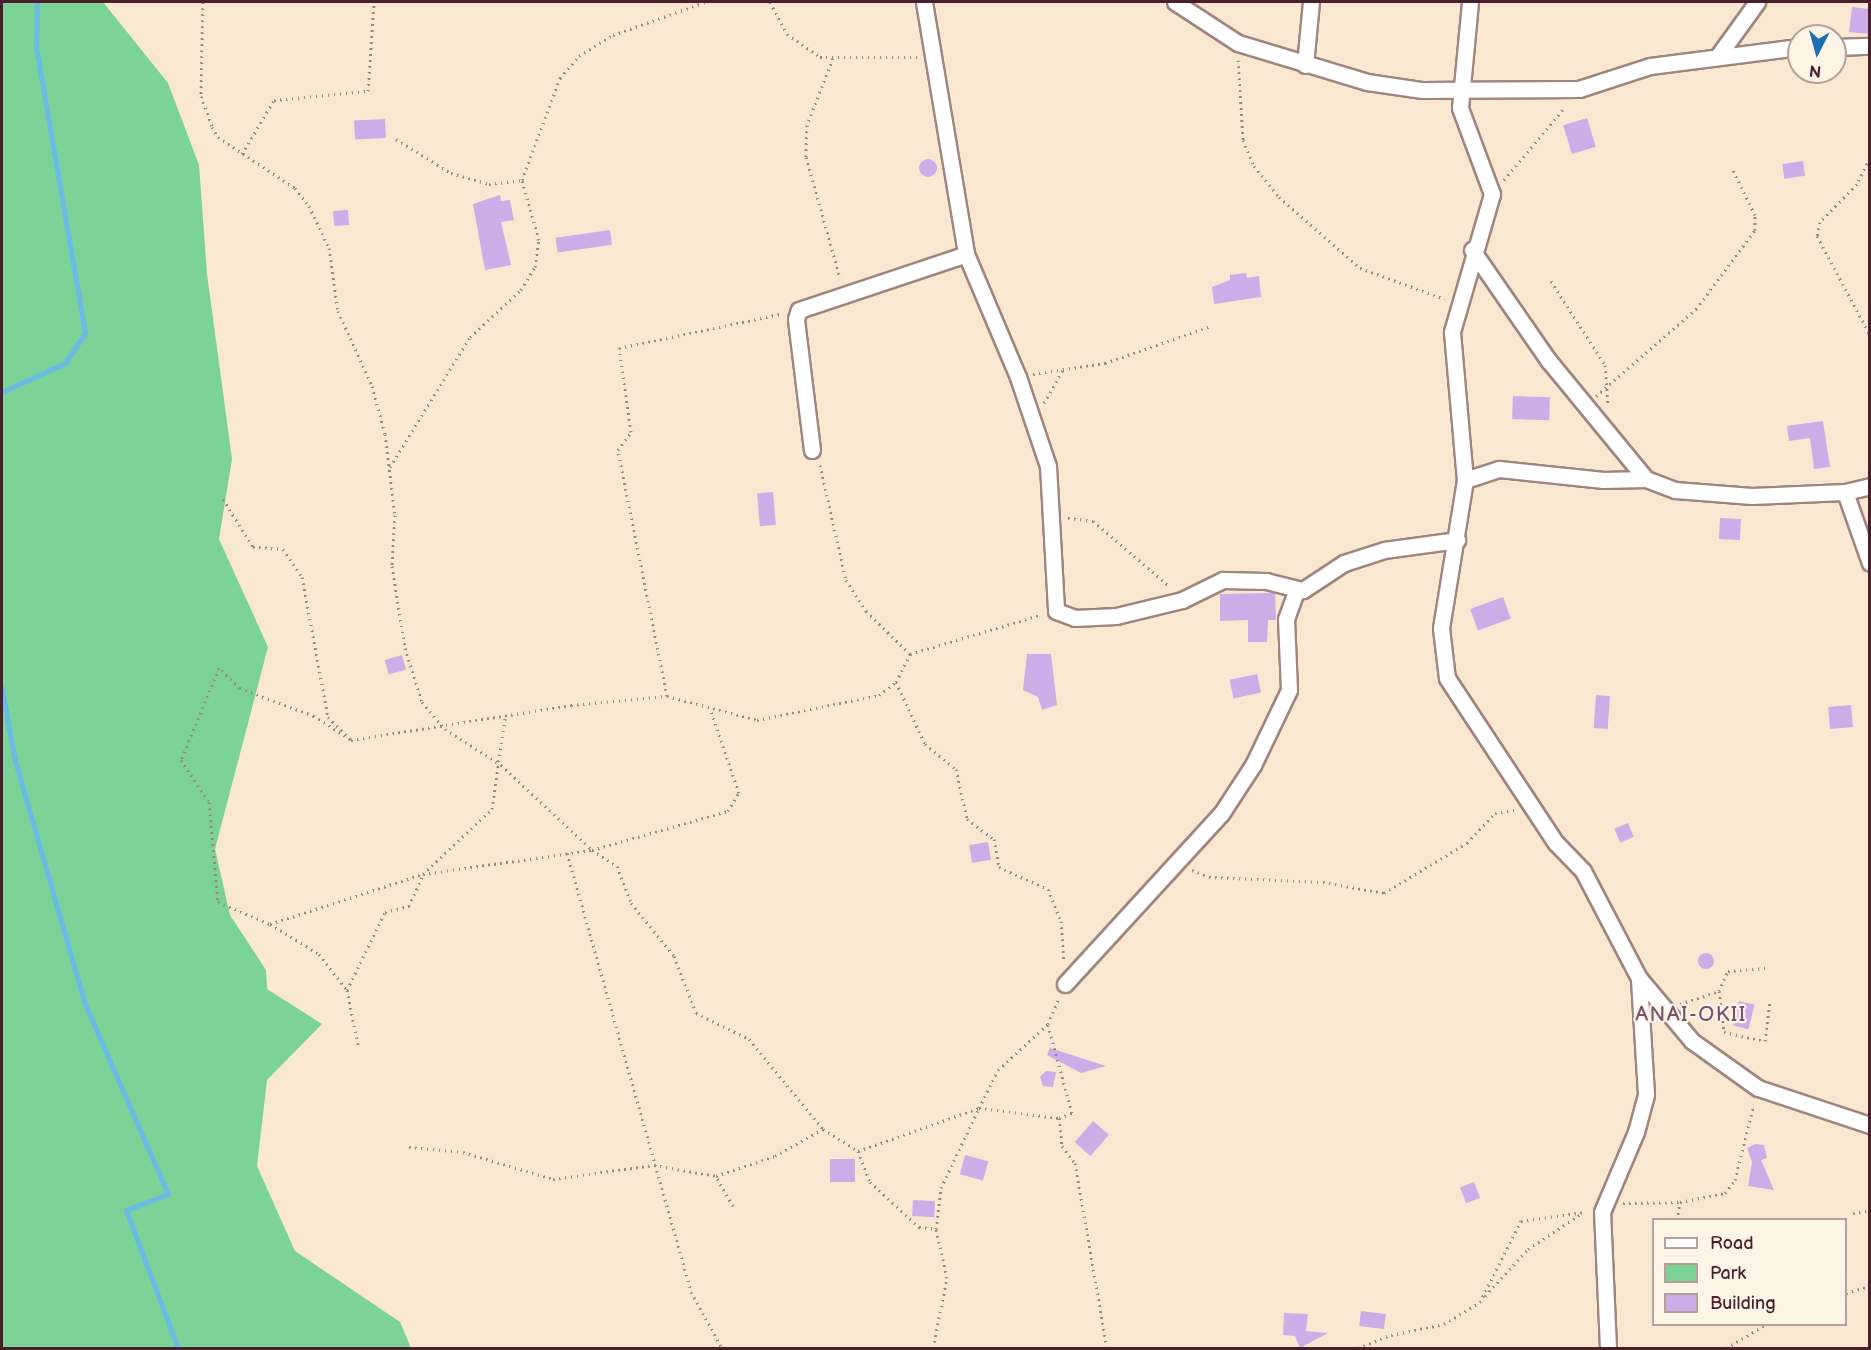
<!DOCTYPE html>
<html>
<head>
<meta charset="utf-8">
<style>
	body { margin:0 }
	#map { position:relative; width:1871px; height:1350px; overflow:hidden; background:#f8e8d1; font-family:"Balsamiq Sans",sans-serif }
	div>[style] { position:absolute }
	.green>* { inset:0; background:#7cd398 }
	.stream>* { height:5px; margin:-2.5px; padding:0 2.5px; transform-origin:2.5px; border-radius:2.5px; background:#69bae4 }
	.building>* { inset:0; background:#ccade7; transform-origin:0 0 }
	.round { border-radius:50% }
	.path>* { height:3px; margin-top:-1.5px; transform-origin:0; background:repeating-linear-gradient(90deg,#a1847e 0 1.5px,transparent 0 6px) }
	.roads { filter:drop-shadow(2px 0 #a1847e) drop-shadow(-2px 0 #a1847e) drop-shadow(0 2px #a1847e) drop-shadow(0 -2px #a1847e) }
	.street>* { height:15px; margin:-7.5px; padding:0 7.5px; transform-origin:7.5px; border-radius:7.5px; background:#fff }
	span { translate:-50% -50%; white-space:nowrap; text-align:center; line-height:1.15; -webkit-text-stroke:4.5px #fcf5e5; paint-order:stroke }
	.quarter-label { font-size:21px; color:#78516d; letter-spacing:1.5px }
	.frame { position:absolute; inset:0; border:3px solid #4a1f2b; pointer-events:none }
	.legend { position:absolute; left:1652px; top:1218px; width:195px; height:108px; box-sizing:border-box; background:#fcf5e5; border:2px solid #b59f9b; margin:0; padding:8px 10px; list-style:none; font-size:18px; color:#4a1f2b }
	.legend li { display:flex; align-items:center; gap:12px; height:30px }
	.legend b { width:30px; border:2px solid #b59f9b }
	.north { position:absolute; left:1787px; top:24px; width:60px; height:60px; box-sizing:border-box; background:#fcf5e5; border:2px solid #b59f9b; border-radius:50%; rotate:186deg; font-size:16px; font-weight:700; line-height:24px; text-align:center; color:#4a1f2b }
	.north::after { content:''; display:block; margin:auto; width:21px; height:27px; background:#1f6fb2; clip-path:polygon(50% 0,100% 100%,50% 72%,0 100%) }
</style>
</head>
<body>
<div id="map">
	<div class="green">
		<i style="clip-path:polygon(2px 2px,103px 2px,168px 83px,199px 165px,207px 274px,232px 459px,219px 539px,268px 647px,215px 849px,230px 915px,266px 970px,267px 989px,322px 1024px,267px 1080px,257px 1166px,295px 1251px,400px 1322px,411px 1348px,2px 1348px)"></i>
	</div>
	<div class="stream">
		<i style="left:2px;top:392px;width:69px;rotate:-24.7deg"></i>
		<i style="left:65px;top:363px;width:36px;rotate:-56deg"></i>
		<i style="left:85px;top:333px;width:291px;rotate:-99.7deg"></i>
		<i style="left:36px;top:46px;width:44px;rotate:-88.7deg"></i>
		<i style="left:2px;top:688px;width:70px;rotate:80.1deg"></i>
		<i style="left:14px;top:757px;width:257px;rotate:74deg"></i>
		<i style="left:85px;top:1004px;width:207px;rotate:66.4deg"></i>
		<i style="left:168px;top:1194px;width:45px;rotate:159.1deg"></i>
		<i style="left:126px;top:1210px;width:147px;rotate:69.4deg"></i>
	</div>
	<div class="building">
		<i style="clip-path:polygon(1852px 7px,1869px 9px,1869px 34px,1849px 32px)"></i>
		<i style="left:1587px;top:118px;width:30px;height:25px;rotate:73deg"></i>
		<i style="left:385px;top:119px;width:19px;height:31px;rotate:87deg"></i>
		<i class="round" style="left:919px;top:159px;width:18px;height:18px"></i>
		<i style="left:1803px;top:161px;width:15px;height:21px;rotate:82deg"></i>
		<i style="clip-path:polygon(500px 195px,501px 201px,510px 200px,514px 220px,501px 222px,511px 265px,485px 270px,473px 204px)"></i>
		<i style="left:348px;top:210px;width:15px;height:15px;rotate:86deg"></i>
		<i style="left:610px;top:230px;width:15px;height:55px;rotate:82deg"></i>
		<i style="clip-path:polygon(1246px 273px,1247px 278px,1259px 276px,1261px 297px,1214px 304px,1212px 287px,1230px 280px,1230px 275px)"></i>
		<i style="left:1513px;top:396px;width:37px;height:23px;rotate:2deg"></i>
		<i style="clip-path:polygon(1823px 421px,1830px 467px,1814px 469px,1810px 438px,1789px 441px,1787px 426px)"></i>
		<i style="left:773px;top:492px;width:33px;height:16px;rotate:85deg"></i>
		<i style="left:1720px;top:518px;width:21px;height:21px;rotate:3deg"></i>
		<i style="clip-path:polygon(1275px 593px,1276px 620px,1268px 620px,1267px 642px,1248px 642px,1248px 620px,1220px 621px,1220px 594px)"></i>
		<i style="left:1503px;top:597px;width:23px;height:35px;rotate:70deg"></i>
		<i style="clip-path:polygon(1027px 654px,1051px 654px,1057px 705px,1042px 710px,1038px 697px,1023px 690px)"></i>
		<i style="left:402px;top:655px;width:15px;height:18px;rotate:74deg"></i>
		<i style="left:1257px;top:674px;width:19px;height:28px;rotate:78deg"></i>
		<i style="left:1596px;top:695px;width:14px;height:33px;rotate:4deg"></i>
		<i style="left:1851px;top:705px;width:22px;height:23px;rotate:85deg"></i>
		<i style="left:1628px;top:823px;width:15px;height:15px;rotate:67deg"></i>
		<i style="left:988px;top:842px;width:18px;height:19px;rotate:81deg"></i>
		<i class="round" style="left:1698px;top:953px;width:16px;height:16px"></i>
		<i style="left:1739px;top:1001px;width:16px;height:25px;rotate:14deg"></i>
		<i style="clip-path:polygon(1050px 1048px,1106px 1066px,1081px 1073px,1047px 1055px)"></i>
		<i style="clip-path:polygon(1046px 1071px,1056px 1072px,1053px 1087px,1043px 1086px,1040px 1077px)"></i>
		<i style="left:1093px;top:1121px;width:21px;height:28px;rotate:41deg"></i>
		<i style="clip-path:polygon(1755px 1144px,1764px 1145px,1767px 1158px,1761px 1160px,1774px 1190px,1748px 1186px,1752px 1162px,1747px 1148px)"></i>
		<i style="left:965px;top:1155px;width:24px;height:20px;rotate:15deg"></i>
		<i style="left:830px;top:1159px;width:25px;height:23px"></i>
		<i style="left:1474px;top:1182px;width:17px;height:15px;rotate:69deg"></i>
		<i style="left:913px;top:1200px;width:22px;height:16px;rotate:3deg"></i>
		<i style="left:1361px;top:1311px;width:25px;height:15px;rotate:7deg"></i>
		<i style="clip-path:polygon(1284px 1313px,1308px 1314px,1306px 1331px,1328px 1333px,1300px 1348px,1295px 1336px,1283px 1335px)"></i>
	</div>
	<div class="path">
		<i style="left:203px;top:2px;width:94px;rotate:91.2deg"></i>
		<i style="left:201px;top:96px;width:33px;rotate:70deg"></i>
		<i style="left:212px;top:127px;width:12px;rotate:59deg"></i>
		<i style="left:218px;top:137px;width:92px;rotate:33.5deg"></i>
		<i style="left:295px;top:188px;width:23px;rotate:52deg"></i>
		<i style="left:309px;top:206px;width:47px;rotate:64.5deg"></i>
		<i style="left:329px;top:248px;width:64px;rotate:81.9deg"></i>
		<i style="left:338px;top:311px;width:82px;rotate:65.6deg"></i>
		<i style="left:372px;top:386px;width:50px;rotate:74.8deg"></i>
		<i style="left:385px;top:434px;width:82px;rotate:83deg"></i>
		<i style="left:395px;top:515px;width:51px;rotate:93.4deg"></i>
		<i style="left:392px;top:566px;width:83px;rotate:81deg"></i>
		<i style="left:405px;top:648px;width:57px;rotate:72.5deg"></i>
		<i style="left:422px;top:702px;width:35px;rotate:50deg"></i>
		<i style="left:445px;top:729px;width:67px;rotate:32.7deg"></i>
		<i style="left:501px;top:765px;width:125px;rotate:43deg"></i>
		<i style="left:592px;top:850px;width:30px;rotate:33deg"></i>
		<i style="left:617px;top:866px;width:40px;rotate:69deg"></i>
		<i style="left:631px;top:903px;width:68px;rotate:50.9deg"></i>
		<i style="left:674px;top:956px;width:61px;rotate:68.9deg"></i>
		<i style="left:696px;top:1013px;width:59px;rotate:26.1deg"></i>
		<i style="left:749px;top:1039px;width:117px;rotate:50.6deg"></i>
		<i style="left:823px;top:1129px;width:41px;rotate:32.2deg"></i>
		<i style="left:858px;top:1151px;width:33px;rotate:69deg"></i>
		<i style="left:870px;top:1182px;width:67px;rotate:42.6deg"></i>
		<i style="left:919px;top:1227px;width:17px;rotate:7deg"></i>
		<i style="left:770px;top:2px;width:36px;rotate:62deg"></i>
		<i style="left:787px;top:34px;width:40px;rotate:34.9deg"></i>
		<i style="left:820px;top:57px;width:98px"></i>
		<i style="left:833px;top:58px;width:72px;rotate:111.2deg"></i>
		<i style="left:807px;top:125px;width:32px;rotate:92deg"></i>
		<i style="left:806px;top:157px;width:126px;rotate:74.3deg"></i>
		<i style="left:1238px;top:60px;width:80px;rotate:86.4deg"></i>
		<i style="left:1243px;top:140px;width:28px;rotate:67deg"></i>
		<i style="left:1254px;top:166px;width:40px;rotate:51deg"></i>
		<i style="left:1279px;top:197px;width:108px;rotate:41.2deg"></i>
		<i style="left:1360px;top:268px;width:90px;rotate:20deg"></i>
		<i style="left:396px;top:139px;width:65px;rotate:31.7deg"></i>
		<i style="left:451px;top:173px;width:40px;rotate:16deg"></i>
		<i style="left:489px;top:184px;width:33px;rotate:-7deg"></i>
		<i style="left:522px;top:180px;width:109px;rotate:-69.6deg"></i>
		<i style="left:560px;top:78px;width:29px;rotate:-49deg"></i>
		<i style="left:579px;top:56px;width:40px;rotate:-32deg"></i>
		<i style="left:613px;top:35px;width:98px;rotate:-19.7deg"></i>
		<i style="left:242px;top:154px;width:63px;rotate:-59.3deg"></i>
		<i style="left:274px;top:100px;width:94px;rotate:-5.5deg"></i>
		<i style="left:368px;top:91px;width:89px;rotate:-86.1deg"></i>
		<i style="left:1870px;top:158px;width:29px;rotate:117deg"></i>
		<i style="left:1857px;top:184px;width:53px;rotate:134.2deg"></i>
		<i style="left:1820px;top:222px;width:14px;rotate:102deg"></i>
		<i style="left:1817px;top:236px;width:112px;rotate:61.8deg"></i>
		<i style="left:1504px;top:180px;width:95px;rotate:-50.1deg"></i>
		<i style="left:1551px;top:281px;width:100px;rotate:57.3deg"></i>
		<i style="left:1605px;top:365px;width:41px;rotate:85.8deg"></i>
		<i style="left:1033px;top:374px;width:73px;rotate:-8.7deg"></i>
		<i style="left:1105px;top:363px;width:112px;rotate:-19.2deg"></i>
		<i style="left:1596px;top:396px;width:133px;rotate:-41deg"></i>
		<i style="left:1696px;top:309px;width:99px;rotate:-53.2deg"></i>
		<i style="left:1755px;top:230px;width:15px;rotate:-90deg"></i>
		<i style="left:1755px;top:215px;width:52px;rotate:-116.1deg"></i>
		<i style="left:1044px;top:403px;width:40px;rotate:-60.3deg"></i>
		<i style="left:820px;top:465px;width:118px;rotate:77.3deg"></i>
		<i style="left:846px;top:580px;width:37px;rotate:57deg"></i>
		<i style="left:866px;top:611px;width:62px;rotate:44.3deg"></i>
		<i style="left:390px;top:467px;width:153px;rotate:-58.4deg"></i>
		<i style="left:470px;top:337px;width:69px;rotate:-42.7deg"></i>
		<i style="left:521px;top:290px;width:27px;rotate:-59deg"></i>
		<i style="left:535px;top:267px;width:27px;rotate:-82deg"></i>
		<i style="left:539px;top:240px;width:62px;rotate:-105.8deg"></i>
		<i style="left:223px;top:499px;width:57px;rotate:58deg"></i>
		<i style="left:253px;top:547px;width:30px;rotate:4deg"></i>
		<i style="left:283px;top:549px;width:34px;rotate:56deg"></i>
		<i style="left:302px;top:577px;width:142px;rotate:79.5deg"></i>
		<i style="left:328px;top:717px;width:33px;rotate:45deg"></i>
		<i style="left:351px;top:740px;width:223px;rotate:-9deg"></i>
		<i style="left:571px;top:705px;width:96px;rotate:-5.4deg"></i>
		<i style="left:667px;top:696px;width:93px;rotate:14.9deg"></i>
		<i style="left:757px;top:720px;width:125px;rotate:-11.6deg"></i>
		<i style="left:879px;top:695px;width:21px;rotate:-37deg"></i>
		<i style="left:896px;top:682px;width:31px;rotate:-63deg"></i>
		<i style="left:910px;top:654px;width:136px;rotate:-16.7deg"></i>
		<i style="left:1068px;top:518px;width:25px;rotate:7deg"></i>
		<i style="left:1093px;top:521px;width:100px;rotate:40.5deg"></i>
		<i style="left:896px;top:682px;width:68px;rotate:64.9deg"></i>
		<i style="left:925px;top:744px;width:40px;rotate:39deg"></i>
		<i style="left:956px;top:769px;width:51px;rotate:77.6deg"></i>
		<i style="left:967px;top:819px;width:34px;rotate:37deg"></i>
		<i style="left:994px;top:839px;width:28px;rotate:80deg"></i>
		<i style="left:999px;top:867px;width:54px;rotate:24.2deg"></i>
		<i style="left:1048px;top:889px;width:35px;rotate:68deg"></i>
		<i style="left:1061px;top:921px;width:39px;rotate:86deg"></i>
		<i style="left:667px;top:696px;width:251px;rotate:-101.3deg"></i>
		<i style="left:618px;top:450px;width:22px;rotate:-54deg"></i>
		<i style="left:631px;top:432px;width:85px;rotate:-98.1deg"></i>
		<i style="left:619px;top:348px;width:165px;rotate:-11.9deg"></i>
		<i style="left:345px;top:736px;width:37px;rotate:-147deg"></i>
		<i style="left:314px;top:716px;width:79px;rotate:-159.3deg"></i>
		<i style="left:240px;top:688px;width:29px;rotate:-136deg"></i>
		<i style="left:219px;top:668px;width:100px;rotate:112.4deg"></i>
		<i style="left:181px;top:760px;width:50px;rotate:56.3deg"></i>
		<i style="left:209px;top:802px;width:100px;rotate:84.9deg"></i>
		<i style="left:218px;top:902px;width:56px;rotate:22.9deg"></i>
		<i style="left:270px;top:924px;width:57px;rotate:31.5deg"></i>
		<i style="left:319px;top:954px;width:46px;rotate:52.1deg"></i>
		<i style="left:347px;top:990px;width:56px;rotate:78.7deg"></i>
		<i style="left:567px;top:853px;width:456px;rotate:74.2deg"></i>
		<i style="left:691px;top:1292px;width:64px;rotate:61deg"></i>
		<i style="left:1192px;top:870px;width:18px;rotate:22deg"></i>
		<i style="left:1209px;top:877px;width:114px;rotate:2.5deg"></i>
		<i style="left:1323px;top:882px;width:62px;rotate:10.2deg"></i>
		<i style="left:1384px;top:893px;width:97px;rotate:-31.1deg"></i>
		<i style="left:1467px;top:843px;width:41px;rotate:-47deg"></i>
		<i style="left:1495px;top:813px;width:20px;rotate:-9deg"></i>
		<i style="left:270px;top:924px;width:161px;rotate:-18.1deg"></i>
		<i style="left:423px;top:874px;width:171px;rotate:-8.1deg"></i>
		<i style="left:592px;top:850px;width:141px;rotate:-16deg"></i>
		<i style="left:728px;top:811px;width:21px;rotate:-59deg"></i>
		<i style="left:739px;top:793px;width:89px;rotate:-109deg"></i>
		<i style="left:347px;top:990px;width:87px;rotate:-64deg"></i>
		<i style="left:385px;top:912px;width:25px;rotate:-14deg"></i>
		<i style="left:409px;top:906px;width:35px;rotate:-66deg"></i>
		<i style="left:423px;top:874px;width:95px;rotate:-43.3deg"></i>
		<i style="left:492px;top:809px;width:92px;rotate:-81.9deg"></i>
		<i style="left:1719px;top:991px;width:41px;rotate:83deg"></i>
		<i style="left:1724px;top:1032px;width:42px;rotate:12.4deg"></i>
		<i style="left:1765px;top:1041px;width:40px;rotate:-82.9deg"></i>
		<i style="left:1680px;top:1004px;width:41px;rotate:-18.4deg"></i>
		<i style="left:1719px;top:991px;width:22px;rotate:-66deg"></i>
		<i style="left:1728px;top:971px;width:38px;rotate:-5deg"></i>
		<i style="left:1059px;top:1118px;width:28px;rotate:84deg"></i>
		<i style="left:1062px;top:1146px;width:21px;rotate:53deg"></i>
		<i style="left:1075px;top:1163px;width:188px;rotate:80.2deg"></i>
		<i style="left:409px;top:1147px;width:54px;rotate:5.3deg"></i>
		<i style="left:463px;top:1152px;width:94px;rotate:16.7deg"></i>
		<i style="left:553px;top:1179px;width:102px;rotate:-7.9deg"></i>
		<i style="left:654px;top:1165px;width:63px;rotate:10.1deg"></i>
		<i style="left:858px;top:1151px;width:128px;rotate:-19.6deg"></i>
		<i style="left:979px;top:1108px;width:42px;rotate:-63.4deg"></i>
		<i style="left:998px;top:1070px;width:68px;rotate:-42.6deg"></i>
		<i style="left:1048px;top:1024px;width:28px;rotate:-67deg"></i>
		<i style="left:1623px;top:1203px;width:57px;rotate:-1deg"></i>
		<i style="left:1680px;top:1202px;width:46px;rotate:-11.3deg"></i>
		<i style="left:1725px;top:1193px;width:16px;rotate:-52deg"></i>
		<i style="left:1735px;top:1180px;width:78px;rotate:-76deg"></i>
		<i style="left:733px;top:1206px;width:34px;rotate:-120deg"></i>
		<i style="left:716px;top:1176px;width:62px;rotate:-18.7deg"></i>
		<i style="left:775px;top:1156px;width:55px;rotate:-29.4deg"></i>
		<i style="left:1853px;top:1213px;width:17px;rotate:-10deg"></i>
		<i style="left:1677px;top:1220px;width:18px;rotate:-81deg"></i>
		<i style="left:1846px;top:1293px;width:25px;rotate:-16deg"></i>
		<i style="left:1485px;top:1296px;width:64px;rotate:-47.5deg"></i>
		<i style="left:1528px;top:1249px;width:64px;rotate:-33.4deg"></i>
		<i style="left:933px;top:1348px;width:71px;rotate:-78.7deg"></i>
		<i style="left:947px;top:1278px;width:50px;rotate:-102.7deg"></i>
		<i style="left:936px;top:1229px;width:41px;rotate:-83deg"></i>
		<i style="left:941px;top:1188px;width:89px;rotate:-64.6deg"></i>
		<i style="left:979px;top:1108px;width:81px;rotate:7.1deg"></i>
		<i style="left:1059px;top:1118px;width:14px;rotate:-21deg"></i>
		<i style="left:1072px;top:1113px;width:91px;rotate:-105.3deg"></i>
		<i style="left:1358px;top:1348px;width:35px;rotate:-22deg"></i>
		<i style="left:1391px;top:1335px;width:54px;rotate:-11.7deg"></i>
		<i style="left:1444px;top:1324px;width:42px;rotate:-31.4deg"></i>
		<i style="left:1480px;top:1302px;width:91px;rotate:-63.2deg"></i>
		<i style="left:1521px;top:1221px;width:65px;rotate:-8deg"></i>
		<i style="left:1726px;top:1348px;width:48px;rotate:-30.3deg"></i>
	</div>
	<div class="roads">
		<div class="street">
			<i style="left:924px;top:2px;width:255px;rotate:80.5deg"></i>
			<i style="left:966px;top:254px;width:134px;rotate:67.1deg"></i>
			<i style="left:1018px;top:377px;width:94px;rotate:71.4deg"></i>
			<i style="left:1048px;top:466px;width:145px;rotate:86.8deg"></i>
			<i style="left:1056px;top:611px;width:20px;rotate:20deg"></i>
			<i style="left:1075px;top:618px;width:41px;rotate:-2.8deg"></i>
			<i style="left:1116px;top:616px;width:68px;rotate:-13.6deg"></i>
			<i style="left:1182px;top:600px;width:46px;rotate:-26deg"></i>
			<i style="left:1223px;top:580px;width:43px;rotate:1.3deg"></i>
			<i style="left:1266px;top:581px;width:38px;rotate:14deg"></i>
			<i style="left:1303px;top:590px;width:49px;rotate:-33.4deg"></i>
			<i style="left:1344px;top:563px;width:42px;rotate:-18deg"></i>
			<i style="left:1384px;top:550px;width:74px;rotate:-7.8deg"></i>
			<i style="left:1175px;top:2px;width:75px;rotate:33.1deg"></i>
			<i style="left:1238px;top:43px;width:135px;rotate:16.8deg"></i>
			<i style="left:1367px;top:82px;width:56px;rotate:8.3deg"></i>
			<i style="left:1422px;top:90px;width:157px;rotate:-0.4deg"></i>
			<i style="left:1579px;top:89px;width:75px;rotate:-17.9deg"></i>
			<i style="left:1650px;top:66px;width:150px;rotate:-7.3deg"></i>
			<i style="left:1470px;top:2px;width:106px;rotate:95.4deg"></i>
			<i style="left:1460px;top:108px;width:92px;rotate:69.6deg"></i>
			<i style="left:1492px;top:194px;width:144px;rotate:106.2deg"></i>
			<i style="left:1452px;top:332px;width:149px;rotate:85deg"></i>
			<i style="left:1465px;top:480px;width:150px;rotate:99.2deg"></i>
			<i style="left:1441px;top:628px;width:50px;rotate:83.2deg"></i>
			<i style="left:1447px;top:678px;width:198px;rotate:56.6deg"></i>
			<i style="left:1556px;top:843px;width:39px;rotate:46deg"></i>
			<i style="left:1583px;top:871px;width:121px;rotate:62.4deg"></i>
			<i style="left:1639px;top:978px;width:82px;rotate:49.9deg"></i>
			<i style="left:1692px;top:1041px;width:81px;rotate:35.5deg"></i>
			<i style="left:1758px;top:1088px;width:118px;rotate:18.3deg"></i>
			<i style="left:1835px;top:47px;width:35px;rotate:-2deg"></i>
			<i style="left:1718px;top:56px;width:67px;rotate:-54.2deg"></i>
			<i style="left:1305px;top:65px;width:63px;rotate:-84.6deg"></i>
			<i style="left:1472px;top:250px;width:135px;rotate:55.3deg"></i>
			<i style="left:1549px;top:361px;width:153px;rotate:50.6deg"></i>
			<i style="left:1646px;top:479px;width:31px;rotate:21deg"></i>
			<i style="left:1675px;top:490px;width:77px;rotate:4.5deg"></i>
			<i style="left:1752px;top:496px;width:93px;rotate:-2.5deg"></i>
			<i style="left:1845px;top:492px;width:26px;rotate:-13deg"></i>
			<i style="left:812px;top:450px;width:132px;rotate:-97deg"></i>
			<i style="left:796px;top:319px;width:9px;rotate:-72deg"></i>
			<i style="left:799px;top:310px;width:176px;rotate:-18.5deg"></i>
			<i style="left:1465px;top:480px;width:36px;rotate:-18deg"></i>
			<i style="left:1499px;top:469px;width:105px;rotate:6deg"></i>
			<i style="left:1603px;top:480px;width:43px;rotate:-1.3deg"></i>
			<i style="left:1845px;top:492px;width:75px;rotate:70.6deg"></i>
			<i style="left:1065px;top:984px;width:231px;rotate:-47.5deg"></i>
			<i style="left:1221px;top:814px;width:59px;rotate:-56.9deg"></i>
			<i style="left:1253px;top:765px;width:83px;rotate:-64.4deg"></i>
			<i style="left:1289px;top:690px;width:71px;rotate:-92.4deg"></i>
			<i style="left:1286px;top:619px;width:30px;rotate:-70deg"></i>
			<i style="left:1608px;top:1348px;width:136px;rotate:-92.5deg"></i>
			<i style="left:1602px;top:1212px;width:87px;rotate:-67deg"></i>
			<i style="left:1636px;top:1132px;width:39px;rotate:-75deg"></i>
			<i style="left:1646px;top:1094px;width:116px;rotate:-93.5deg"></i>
		</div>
	</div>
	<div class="quarter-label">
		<span style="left:1691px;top:1015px">ANAI-OKII</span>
	</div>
	<div class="frame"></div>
	<ul class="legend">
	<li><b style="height:8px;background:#fff"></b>Road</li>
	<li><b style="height:16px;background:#7cd398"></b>Park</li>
	<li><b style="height:16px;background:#ccade7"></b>Building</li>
	</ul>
	<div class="north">N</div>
</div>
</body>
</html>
